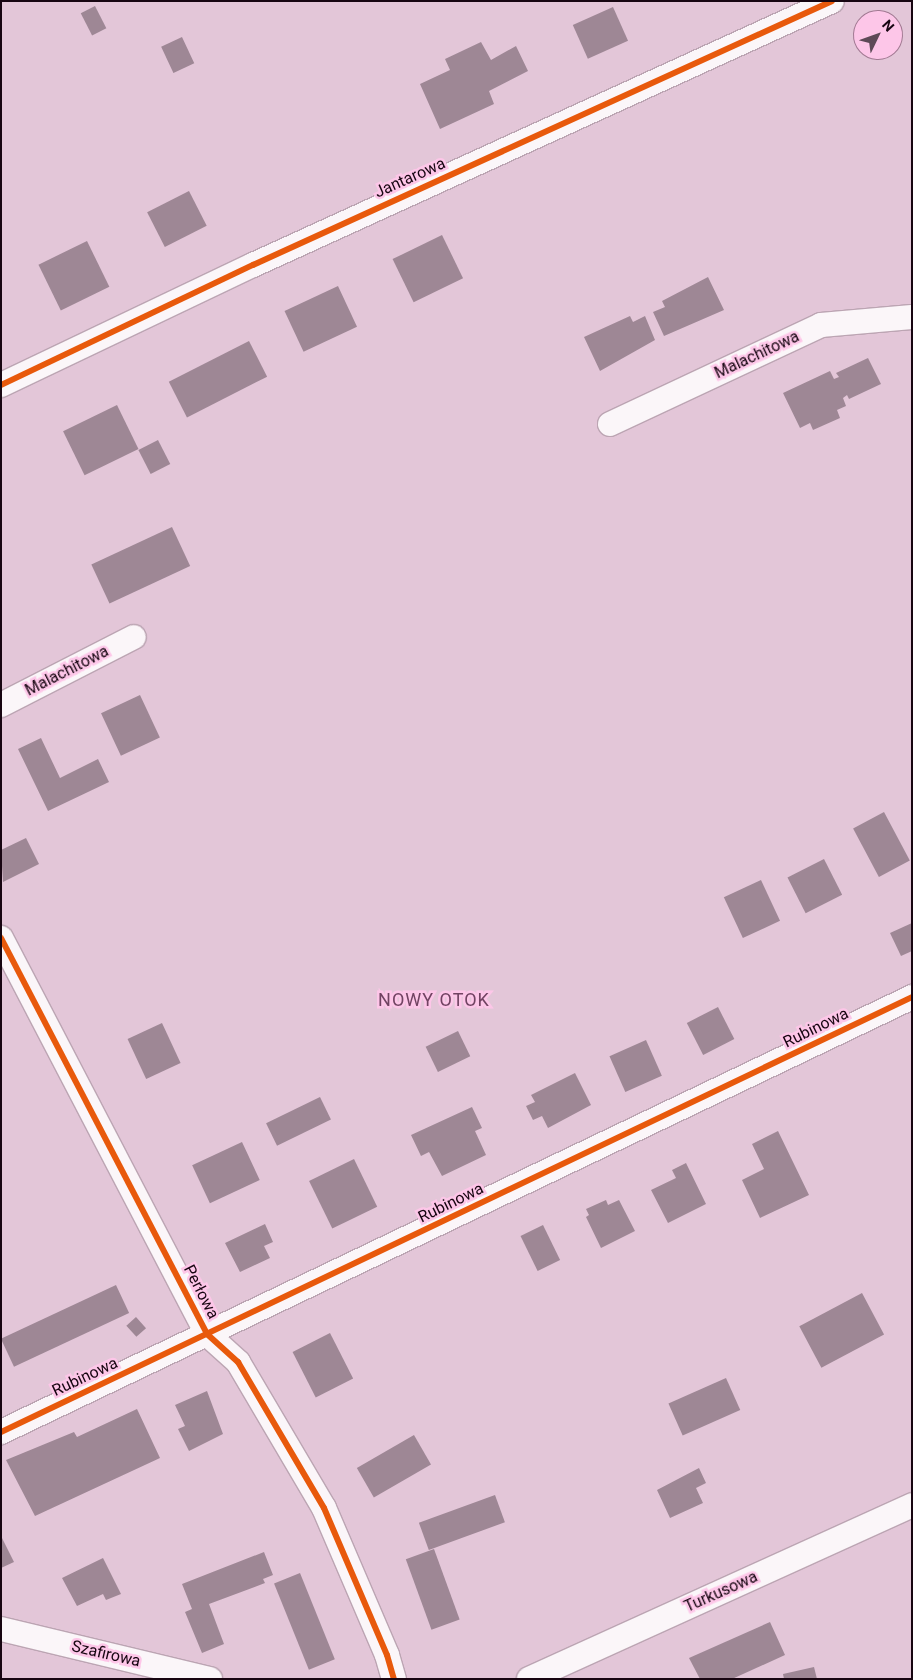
<!DOCTYPE html>
<html>
<head>
<meta charset="utf-8">
<style>
	body { margin:0 }
	#map { position:relative; width:913px; height:1680px; overflow:hidden; background:#e3c6d8; font-family:Roboto,sans-serif }
	div>[style] { position:absolute }
	.building>* { inset:0; background:#9e8795; transform-origin:0 0 }
	.roads { filter:drop-shadow(1px 0 #bca5b3) drop-shadow(-1px 0 #bca5b3) drop-shadow(0 1px #bca5b3) drop-shadow(0 -1px #bca5b3) }
	.street>* { height:24px; margin:-12px; padding:0 12px; transform-origin:12px; border-radius:12px; background:#fbf6f9 }
	.cycleway>* { height:6px; margin:-3px; padding:0 3px; transform-origin:3px; border-radius:3px; background:#e8590c }
	span { translate:-50% -50%; white-space:nowrap; text-align:center; line-height:1.15; -webkit-text-stroke:5px #fdc6e8; paint-order:stroke }
	.street-label { font-size:16px; color:#170511 }
	.neighbourhood-label { font-size:18px; color:#714362; letter-spacing:1px }
	.frame { position:absolute; inset:0; border:2px solid #170511; pointer-events:none }
	.north { position:absolute; left:853px; top:10px; width:50px; height:50px; box-sizing:border-box; background:#fdc6e8; border:1px solid #a17992; border-radius:50%; rotate:48deg; font-size:14px; font-weight:700; line-height:20px; text-align:center; color:#170511 }
	.north::after { content:''; display:block; margin:auto; width:18px; height:22px; background:#5e4957; clip-path:polygon(50% 0,100% 100%,50% 72%,0 100%) }
</style>
</head>
<body>
<div id="map">
	<div class="building">
		<i style="left:95px;top:6px;width:25px;height:16px;rotate:63deg"></i>
		<i style="left:613px;top:7px;width:37px;height:44px;rotate:66deg"></i>
		<i style="left:182px;top:37px;width:29px;height:23px;rotate:65deg"></i>
		<i style="clip-path:polygon(481px 42px,491px 60px,516px 46px,528px 71px,489px 91px,494px 104px,440px 129px,420px 84px,450px 70px,445px 59px)"></i>
		<i style="left:189px;top:191px;width:39px;height:47px;rotate:63deg"></i>
		<i style="left:442px;top:235px;width:48px;height:55px;rotate:64deg"></i>
		<i style="left:87px;top:241px;width:51px;height:54px;rotate:64deg"></i>
		<i style="clip-path:polygon(708px 277px,724px 310px,664px 336px,653px 312px,665px 307px,662px 301px)"></i>
		<i style="left:338px;top:286px;width:45px;height:59px;rotate:65deg"></i>
		<i style="clip-path:polygon(630px 316px,633px 322px,645px 316px,655px 340px,600px 371px,584px 337px)"></i>
		<i style="left:249px;top:341px;width:40px;height:90px;rotate:63deg"></i>
		<i style="clip-path:polygon(868px 358px,881px 384px,849px 399px,847px 395px,843px 398px,846px 406px,837px 410px,840px 418px,813px 430px,810px 423px,800px 428px,783px 393px,830px 371px,834px 379px,839px 377px,836px 373px)"></i>
		<i style="left:117px;top:405px;width:49px;height:60px;rotate:64deg"></i>
		<i style="left:158px;top:440px;width:27px;height:22px;rotate:63deg"></i>
		<i style="left:172px;top:527px;width:43px;height:89px;rotate:65deg"></i>
		<i style="left:140px;top:695px;width:47px;height:43px;rotate:65deg"></i>
		<i style="clip-path:polygon(41px 738px,60px 778px,98px 759px,109px 782px,48px 811px,18px 749px)"></i>
		<i style="left:884px;top:812px;width:55px;height:35px;rotate:62deg"></i>
		<i style="clip-path:polygon(26px 838px,39px 864px,3px 882px,1px 850px)"></i>
		<i style="left:824px;top:859px;width:40px;height:41px;rotate:63deg"></i>
		<i style="left:761px;top:880px;width:45px;height:41px;rotate:65deg"></i>
		<i style="clip-path:polygon(912px 923px,912px 951px,901px 956px,890px 933px)"></i>
		<i style="left:718px;top:1007px;width:36px;height:35px;rotate:63deg"></i>
		<i style="left:162px;top:1023px;width:44px;height:38px;rotate:65deg"></i>
		<i style="left:458px;top:1031px;width:28px;height:36px;rotate:64deg"></i>
		<i style="left:646px;top:1040px;width:39px;height:40px;rotate:66deg"></i>
		<i style="clip-path:polygon(575px 1073px,591px 1105px,548px 1128px,542px 1116px,533px 1120px,526px 1106px,535px 1102px,531px 1095px)"></i>
		<i style="left:320px;top:1097px;width:25px;height:60px;rotate:64deg"></i>
		<i style="clip-path:polygon(472px 1107px,482px 1128px,475px 1131px,486px 1155px,442px 1176px,429px 1152px,421px 1156px,411px 1135px)"></i>
		<i style="clip-path:polygon(778px 1131px,809px 1195px,760px 1218px,742px 1180px,764px 1169px,752px 1144px)"></i>
		<i style="left:242px;top:1142px;width:42px;height:55px;rotate:65deg"></i>
		<i style="left:354px;top:1159px;width:53px;height:50px;rotate:64deg"></i>
		<i style="clip-path:polygon(686px 1163px,706px 1204px,668px 1223px,651px 1190px,676px 1178px,672px 1170px)"></i>
		<i style="clip-path:polygon(606px 1200px,608px 1205px,619px 1200px,635px 1231px,601px 1248px,586px 1217px,589px 1215px,586px 1209px)"></i>
		<i style="clip-path:polygon(265px 1224px,273px 1242px,264px 1246px,270px 1258px,240px 1272px,225px 1243px)"></i>
		<i style="left:543px;top:1225px;width:39px;height:25px;rotate:64deg"></i>
		<i style="left:116px;top:1285px;width:31px;height:127px;rotate:65deg"></i>
		<i style="left:862px;top:1293px;width:47px;height:71px;rotate:62deg"></i>
		<i style="left:136px;top:1317px;width:15px;height:13px;rotate:48deg"></i>
		<i style="left:330px;top:1333px;width:51px;height:42px;rotate:63deg"></i>
		<i style="left:726px;top:1378px;width:35px;height:63px;rotate:66deg"></i>
		<i style="clip-path:polygon(207px 1391px,223px 1434px,189px 1451px,178px 1429px,185px 1426px,175px 1405px)"></i>
		<i style="clip-path:polygon(137px 1409px,160px 1458px,35px 1516px,6px 1460px,74px 1432px,77px 1437px)"></i>
		<i style="left:414px;top:1435px;width:34px;height:66px;rotate:60deg"></i>
		<i style="clip-path:polygon(699px 1468px,706px 1483px,696px 1488px,703px 1503px,670px 1518px,657px 1490px)"></i>
		<i style="left:495px;top:1495px;width:29px;height:81px;rotate:70deg"></i>
		<i style="clip-path:polygon(1px 1536px,14px 1562px,1px 1568px)"></i>
		<i style="left:434px;top:1549px;width:75px;height:30px;rotate:70deg"></i>
		<i style="clip-path:polygon(264px 1552px,273px 1575px,263px 1579px,265px 1583px,209px 1604px,224px 1644px,202px 1653px,185px 1612px,192px 1609px,182px 1584px)"></i>
		<i style="clip-path:polygon(103px 1558px,121px 1594px,106px 1600px,103px 1594px,77px 1606px,62px 1578px)"></i>
		<i style="left:300px;top:1573px;width:93px;height:28px;rotate:68deg"></i>
		<i style="clip-path:polygon(770px 1622px,785px 1655px,732px 1679px,700px 1679px,689px 1658px)"></i>
		<i style="clip-path:polygon(814px 1667px,817px 1679px,784px 1679px,783px 1674px)"></i>
	</div>
	<div class="roads">
		<div class="street">
			<i style="left:1px;top:385px;width:279px;rotate:-25.5deg"></i>
			<i style="left:253px;top:265px;width:636px;rotate:-24.51deg"></i>
			<i style="left:610px;top:424px;width:233px;rotate:-25.1deg"></i>
			<i style="left:821px;top:325px;width:91px;rotate:-5deg"></i>
			<i style="left:1px;top:705px;width:149px;rotate:-27.1deg"></i>
			<i style="left:1px;top:938px;width:446px;rotate:62.5deg"></i>
			<i style="left:207px;top:1334px;width:42px;rotate:42.1deg"></i>
			<i style="left:238px;top:1362px;width:169px;rotate:59.5deg"></i>
			<i style="left:324px;top:1508px;width:160px;rotate:66.8deg"></i>
			<i style="left:387px;top:1655px;width:25px;rotate:74deg"></i>
			<i style="left:1px;top:1432px;width:1010px;rotate:-25.52deg"></i>
			<i style="left:1px;top:1629px;width:215px;rotate:13.5deg"></i>
			<i style="left:529px;top:1679px;width:421px;rotate:-24.4deg"></i>
		</div>
	</div>
	<div class="cycleway">
		<i style="left:1px;top:385px;width:279px;rotate:-25.5deg"></i>
		<i style="left:253px;top:265px;width:636px;rotate:-24.51deg"></i>
		<i style="left:1px;top:938px;width:446px;rotate:62.5deg"></i>
		<i style="left:207px;top:1334px;width:42px;rotate:42.1deg"></i>
		<i style="left:238px;top:1362px;width:169px;rotate:59.5deg"></i>
		<i style="left:324px;top:1508px;width:160px;rotate:66.8deg"></i>
		<i style="left:387px;top:1655px;width:25px;rotate:74deg"></i>
		<i style="left:1px;top:1432px;width:1010px;rotate:-25.52deg"></i>
	</div>
	<div class="street-label">
		<span style="left:410px;top:178px;rotate:-24deg">Jantarowa</span>
		<span style="left:757px;top:355px;rotate:-25deg">Malachitowa</span>
		<span style="left:67px;top:671px;rotate:-27deg">Malachitowa</span>
		<span style="left:816px;top:1028px;rotate:-26deg">Rubinowa</span>
		<span style="left:451px;top:1203px;rotate:-26deg">Rubinowa</span>
		<span style="left:201px;top:1292px;rotate:63deg">Perłowa</span>
		<span style="left:85px;top:1377px;rotate:-25deg">Rubinowa</span>
		<span style="left:721px;top:1592px;rotate:-24deg">Turkusowa</span>
		<span style="left:106px;top:1654px;rotate:13deg">Szafirowa</span>
	</div>
	<div class="neighbourhood-label">
		<span style="left:434px;top:1000px">NOWY OTOK</span>
	</div>
	<div class="frame"></div>
	<div class="north">N</div>
</div>
</body>
</html>
